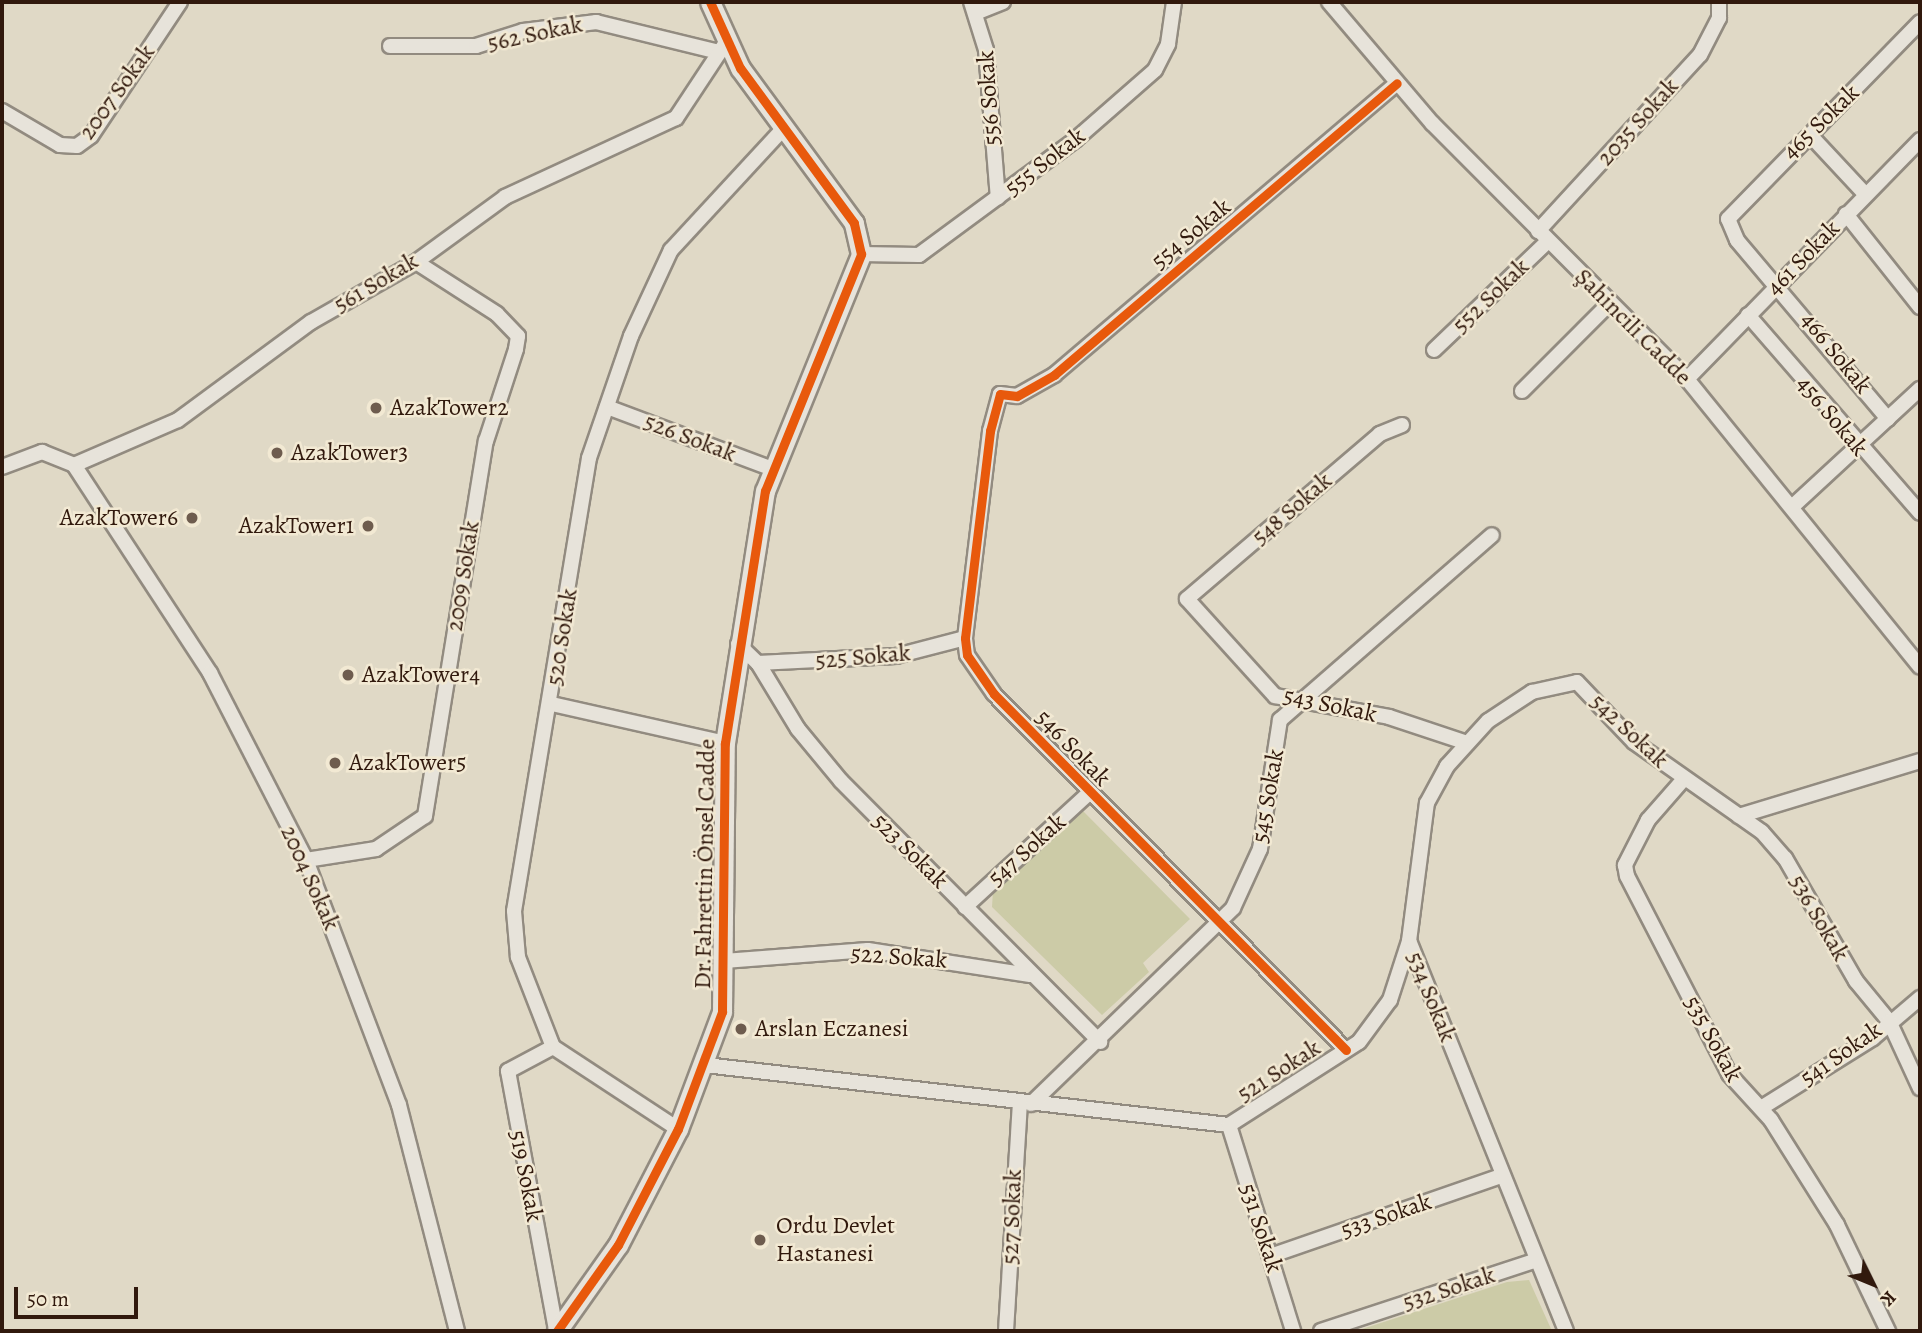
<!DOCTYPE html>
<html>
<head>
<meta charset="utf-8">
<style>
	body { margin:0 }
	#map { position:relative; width:1922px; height:1333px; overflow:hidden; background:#e0d9c6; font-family:Alegreya,serif }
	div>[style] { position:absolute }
	.green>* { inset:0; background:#cccba7 }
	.roads { filter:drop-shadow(2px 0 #928b80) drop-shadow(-2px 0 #928b80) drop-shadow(0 2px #928b80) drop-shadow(0 -2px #928b80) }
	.street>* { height:14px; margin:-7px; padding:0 7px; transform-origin:7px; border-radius:7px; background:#e7e3da }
	.secondary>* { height:19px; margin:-9.5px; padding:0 9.5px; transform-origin:9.5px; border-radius:9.5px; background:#e7e3da }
	.cycleway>* { height:9px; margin:-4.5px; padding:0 4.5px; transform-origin:4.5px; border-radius:4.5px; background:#e8590c }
	.dots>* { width:19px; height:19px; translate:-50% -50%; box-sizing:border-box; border:4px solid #f2e9d3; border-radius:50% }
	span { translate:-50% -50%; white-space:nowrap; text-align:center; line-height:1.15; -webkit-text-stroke:5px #f2e9d3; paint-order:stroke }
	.street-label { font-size:24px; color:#31190d }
	.poi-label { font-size:24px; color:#31190d }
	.left { translate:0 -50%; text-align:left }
	.right { translate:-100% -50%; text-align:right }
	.frame { position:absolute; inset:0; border:4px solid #31190d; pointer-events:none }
	.north { position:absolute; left:1838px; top:1249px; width:70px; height:70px; -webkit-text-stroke:5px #f2e9d3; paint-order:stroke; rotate:133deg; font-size:19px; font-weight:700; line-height:28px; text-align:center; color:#31190d }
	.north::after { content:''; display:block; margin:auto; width:24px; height:32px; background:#31190d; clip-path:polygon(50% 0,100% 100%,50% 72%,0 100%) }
	.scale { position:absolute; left:14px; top:1287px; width:124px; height:32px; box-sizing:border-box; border:4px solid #31190d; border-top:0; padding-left:9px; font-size:21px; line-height:24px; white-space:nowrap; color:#31190d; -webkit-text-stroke:5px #f2e9d3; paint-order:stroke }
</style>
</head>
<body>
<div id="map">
	<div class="green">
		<i style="clip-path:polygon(1083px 811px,1190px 919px,1143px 963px,1149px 972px,1102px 1015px,992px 907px,993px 891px)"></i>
		<i style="clip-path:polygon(1529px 1280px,1552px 1331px,1356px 1331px,1507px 1282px)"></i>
	</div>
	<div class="roads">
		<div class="street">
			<i style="left:971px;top:2px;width:50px;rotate:72.6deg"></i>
			<i style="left:986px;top:50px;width:148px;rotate:85.4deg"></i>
			<i style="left:1329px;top:2px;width:159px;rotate:49.6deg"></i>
			<i style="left:1432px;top:123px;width:361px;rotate:45.1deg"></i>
			<i style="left:1687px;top:379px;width:370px;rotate:51deg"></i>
			<i style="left:978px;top:12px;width:27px;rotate:-22deg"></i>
			<i style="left:390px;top:46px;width:86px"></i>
			<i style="left:476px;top:46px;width:49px;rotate:-17.7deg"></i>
			<i style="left:523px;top:31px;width:74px;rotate:-7deg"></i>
			<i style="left:596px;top:22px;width:127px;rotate:13.7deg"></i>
			<i style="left:2px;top:111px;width:67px;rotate:30.4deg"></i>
			<i style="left:60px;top:145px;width:17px;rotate:3deg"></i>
			<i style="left:77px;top:146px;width:17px;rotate:-36deg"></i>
			<i style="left:91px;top:136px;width:161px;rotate:-56.4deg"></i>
			<i style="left:1810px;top:135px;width:81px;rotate:47deg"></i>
			<i style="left:1846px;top:214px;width:119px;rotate:51.5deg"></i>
			<i style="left:1538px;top:231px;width:239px;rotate:-47.4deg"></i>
			<i style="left:1700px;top:55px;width:42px;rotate:-62.8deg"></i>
			<i style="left:1719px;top:18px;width:16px;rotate:-90deg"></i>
			<i style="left:861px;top:254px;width:58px;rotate:1deg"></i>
			<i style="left:919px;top:255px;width:194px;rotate:-36.4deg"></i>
			<i style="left:1075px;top:140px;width:106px;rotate:-41.2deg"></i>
			<i style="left:1155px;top:70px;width:29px;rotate:-63deg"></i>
			<i style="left:1168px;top:44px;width:42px;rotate:-81.9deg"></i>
			<i style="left:1748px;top:315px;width:262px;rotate:49deg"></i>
			<i style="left:1434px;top:350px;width:158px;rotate:-43.7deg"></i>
			<i style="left:1687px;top:379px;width:334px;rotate:-45.7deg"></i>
			<i style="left:1522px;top:391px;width:124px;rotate:-45deg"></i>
			<i style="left:607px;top:407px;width:177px;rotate:20.5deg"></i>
			<i style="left:1888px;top:419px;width:234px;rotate:-130.2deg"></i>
			<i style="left:1737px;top:240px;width:23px;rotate:-113deg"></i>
			<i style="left:1728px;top:219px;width:275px;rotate:-45.7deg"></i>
			<i style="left:1402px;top:425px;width:24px;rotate:158deg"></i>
			<i style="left:1380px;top:434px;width:254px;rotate:139.5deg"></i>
			<i style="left:1187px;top:599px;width:131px;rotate:47.8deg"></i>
			<i style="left:1275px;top:696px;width:116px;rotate:10.4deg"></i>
			<i style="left:1389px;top:717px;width:82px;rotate:18.4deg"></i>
			<i style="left:74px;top:465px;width:249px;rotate:56.8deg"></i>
			<i style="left:210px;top:673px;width:210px;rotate:62.8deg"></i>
			<i style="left:306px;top:860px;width:262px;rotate:69.2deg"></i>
			<i style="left:399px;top:1105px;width:233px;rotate:75.6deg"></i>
			<i style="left:2px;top:467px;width:43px;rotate:-20.6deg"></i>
			<i style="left:42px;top:452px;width:35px;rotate:22deg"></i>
			<i style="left:74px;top:465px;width:113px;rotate:-23.4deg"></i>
			<i style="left:178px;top:420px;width:165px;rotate:-36.4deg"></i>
			<i style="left:311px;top:322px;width:121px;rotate:-29.7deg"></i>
			<i style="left:416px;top:262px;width:110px;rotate:-36.1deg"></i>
			<i style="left:505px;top:197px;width:188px;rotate:-24.8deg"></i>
			<i style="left:676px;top:118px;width:89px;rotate:-56.5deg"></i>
			<i style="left:1793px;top:506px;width:173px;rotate:-42.7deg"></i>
			<i style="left:738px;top:644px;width:28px;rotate:44deg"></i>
			<i style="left:758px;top:663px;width:77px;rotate:58.8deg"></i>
			<i style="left:798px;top:729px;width:67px;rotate:50.4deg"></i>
			<i style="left:841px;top:781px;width:368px;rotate:45.2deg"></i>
			<i style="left:758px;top:663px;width:138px;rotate:-2.9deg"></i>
			<i style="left:896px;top:656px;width:71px;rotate:-14.6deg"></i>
			<i style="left:552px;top:704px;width:177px;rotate:12.7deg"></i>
			<i style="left:1683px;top:780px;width:53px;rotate:131.2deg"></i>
			<i style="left:1648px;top:820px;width:51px;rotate:117.1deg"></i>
			<i style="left:1625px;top:865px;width:11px;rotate:80deg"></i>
			<i style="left:1627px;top:876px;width:223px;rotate:62.7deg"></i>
			<i style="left:1729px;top:1074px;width:62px;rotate:47.6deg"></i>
			<i style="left:1771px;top:1120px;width:124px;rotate:57.8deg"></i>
			<i style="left:1837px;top:1225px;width:118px;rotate:64.3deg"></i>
			<i style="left:1739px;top:816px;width:189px;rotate:-16.9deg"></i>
			<i style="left:306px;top:860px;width:71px;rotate:-8.9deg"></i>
			<i style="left:376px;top:849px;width:59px;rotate:-34deg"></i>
			<i style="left:425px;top:816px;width:380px;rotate:-80.8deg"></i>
			<i style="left:486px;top:441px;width:97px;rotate:-71.9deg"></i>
			<i style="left:516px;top:349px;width:13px;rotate:-81deg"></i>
			<i style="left:518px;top:336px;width:30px;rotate:-134deg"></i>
			<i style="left:497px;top:314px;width:96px;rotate:-147.3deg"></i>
			<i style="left:965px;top:907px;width:168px;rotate:-42.6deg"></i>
			<i style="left:724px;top:961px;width:144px;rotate:-4.4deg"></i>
			<i style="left:868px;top:950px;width:164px;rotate:8.8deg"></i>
			<i style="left:553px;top:1047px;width:51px;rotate:151.9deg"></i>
			<i style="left:508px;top:1071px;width:264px;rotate:79.5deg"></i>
			<i style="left:1346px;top:1050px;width:501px;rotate:-134.68deg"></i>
			<i style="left:994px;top:694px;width:47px;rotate:-124.7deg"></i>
			<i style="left:967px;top:655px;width:17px;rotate:-97deg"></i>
			<i style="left:965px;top:638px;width:209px;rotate:-83.1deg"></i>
			<i style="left:990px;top:431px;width:38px;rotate:-75deg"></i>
			<i style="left:1000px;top:394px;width:17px;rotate:7deg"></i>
			<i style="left:1017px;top:396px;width:43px;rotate:-29.6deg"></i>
			<i style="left:1054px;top:375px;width:450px;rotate:-40.4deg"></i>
			<i style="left:705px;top:1065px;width:527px;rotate:6.53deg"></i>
			<i style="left:1229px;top:1125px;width:154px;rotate:-32.6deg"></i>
			<i style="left:1359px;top:1042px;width:52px;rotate:-53.6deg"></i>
			<i style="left:1390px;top:1000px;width:62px;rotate:-72.1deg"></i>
			<i style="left:1031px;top:1104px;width:281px;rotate:-44.1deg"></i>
			<i style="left:1233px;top:908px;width:65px;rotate:-65.4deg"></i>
			<i style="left:1260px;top:849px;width:131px;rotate:-81.2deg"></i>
			<i style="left:1280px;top:720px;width:281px;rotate:-41.1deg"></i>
			<i style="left:1761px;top:1108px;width:132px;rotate:-32deg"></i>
			<i style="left:1873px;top:1038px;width:62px;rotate:-40.4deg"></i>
			<i style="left:1229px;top:1125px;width:216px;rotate:72.7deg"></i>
			<i style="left:678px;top:1129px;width:149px;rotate:-146.7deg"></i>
			<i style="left:553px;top:1047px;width:97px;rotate:-111.3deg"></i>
			<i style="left:518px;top:957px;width:46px;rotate:-95deg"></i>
			<i style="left:514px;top:911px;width:459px;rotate:-80.6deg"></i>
			<i style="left:589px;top:458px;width:129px;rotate:-71deg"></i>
			<i style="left:631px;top:336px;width:95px;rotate:-65.1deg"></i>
			<i style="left:671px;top:250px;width:166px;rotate:-47.2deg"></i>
			<i style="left:1270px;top:1256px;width:244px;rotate:-19.1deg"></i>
			<i style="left:1006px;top:1331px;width:228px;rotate:-86.5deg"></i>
			<i style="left:1321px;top:1331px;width:227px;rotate:-18.2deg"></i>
			<i style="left:1566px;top:1331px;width:420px;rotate:-111.9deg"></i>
			<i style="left:1409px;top:941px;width:139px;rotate:-82.6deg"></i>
			<i style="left:1427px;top:803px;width:42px;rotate:-61.6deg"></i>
			<i style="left:1447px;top:766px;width:61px;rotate:-47.7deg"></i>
			<i style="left:1488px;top:721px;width:53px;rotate:-33.4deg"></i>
			<i style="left:1532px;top:692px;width:46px;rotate:-12.5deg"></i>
			<i style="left:1577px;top:682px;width:83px;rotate:46.5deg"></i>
			<i style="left:1634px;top:742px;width:156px;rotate:35.1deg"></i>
			<i style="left:1762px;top:832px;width:35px;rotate:49deg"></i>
			<i style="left:1785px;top:858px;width:142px;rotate:60deg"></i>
			<i style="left:1856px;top:981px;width:52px;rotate:50.5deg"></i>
			<i style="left:1889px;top:1021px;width:74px;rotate:65.2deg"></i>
		</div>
		<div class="secondary">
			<i style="left:557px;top:1331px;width:105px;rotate:-54.7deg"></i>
			<i style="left:618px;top:1245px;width:131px;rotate:-62.7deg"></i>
			<i style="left:678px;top:1129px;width:125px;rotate:-69.4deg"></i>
			<i style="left:722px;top:1012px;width:269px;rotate:-89.4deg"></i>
			<i style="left:725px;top:743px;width:255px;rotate:-81deg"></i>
			<i style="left:765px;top:491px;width:256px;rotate:-67.9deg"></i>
			<i style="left:861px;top:254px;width:32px;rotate:-103deg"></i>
			<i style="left:854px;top:223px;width:192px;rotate:-126.3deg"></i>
			<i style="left:740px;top:68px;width:72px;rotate:-114.4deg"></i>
		</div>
	</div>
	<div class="cycleway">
		<i style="left:1346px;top:1050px;width:501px;rotate:-134.68deg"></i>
		<i style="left:994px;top:694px;width:47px;rotate:-124.7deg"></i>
		<i style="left:967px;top:655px;width:17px;rotate:-97deg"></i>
		<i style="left:965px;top:638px;width:209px;rotate:-83.1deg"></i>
		<i style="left:990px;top:431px;width:38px;rotate:-75deg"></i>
		<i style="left:1000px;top:394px;width:17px;rotate:7deg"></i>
		<i style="left:1017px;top:396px;width:43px;rotate:-29.6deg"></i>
		<i style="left:1054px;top:375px;width:450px;rotate:-40.4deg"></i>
		<i style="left:557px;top:1331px;width:105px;rotate:-54.7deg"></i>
		<i style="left:618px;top:1245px;width:131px;rotate:-62.7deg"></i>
		<i style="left:678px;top:1129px;width:125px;rotate:-69.4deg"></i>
		<i style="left:722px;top:1012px;width:269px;rotate:-89.4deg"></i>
		<i style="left:725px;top:743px;width:255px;rotate:-81deg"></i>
		<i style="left:765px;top:491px;width:256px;rotate:-67.9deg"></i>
		<i style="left:861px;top:254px;width:32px;rotate:-103deg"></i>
		<i style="left:854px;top:223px;width:192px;rotate:-126.3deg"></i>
		<i style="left:740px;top:68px;width:72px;rotate:-114.4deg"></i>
	</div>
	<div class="dots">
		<i style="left:376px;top:408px;background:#6e5c4e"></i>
		<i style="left:277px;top:453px;background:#6e5c4e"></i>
		<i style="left:192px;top:518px;background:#6e5c4e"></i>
		<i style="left:368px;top:526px;background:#6e5c4e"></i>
		<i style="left:348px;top:675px;background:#6e5c4e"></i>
		<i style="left:335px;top:763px;background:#6e5c4e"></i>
		<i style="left:741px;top:1029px;background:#6e5c4e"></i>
		<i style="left:760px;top:1240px;background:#6e5c4e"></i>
	</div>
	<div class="street-label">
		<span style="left:535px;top:34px;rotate:-12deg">562 Sokak</span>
		<span style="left:117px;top:92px;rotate:-54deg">2007 Sokak</span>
		<span style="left:989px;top:98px;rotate:-94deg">556 Sokak</span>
		<span style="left:1638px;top:122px;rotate:-48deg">2035 Sokak</span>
		<span style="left:1821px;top:122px;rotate:-44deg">465 Sokak</span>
		<span style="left:1045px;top:162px;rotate:-38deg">555 Sokak</span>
		<span style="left:1191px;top:234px;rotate:-40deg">554 Sokak</span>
		<span style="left:1803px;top:258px;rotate:-46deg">461 Sokak</span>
		<span style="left:376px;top:283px;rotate:-31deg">561 Sokak</span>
		<span style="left:1491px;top:296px;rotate:-44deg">552 Sokak</span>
		<span style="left:1633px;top:327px;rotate:45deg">Şahincili Cadde</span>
		<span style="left:1836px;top:353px;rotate:51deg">466 Sokak</span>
		<span style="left:1832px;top:416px;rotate:50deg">456 Sokak</span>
		<span style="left:690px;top:438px;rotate:21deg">526 Sokak</span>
		<span style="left:1292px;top:509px;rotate:-41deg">548 Sokak</span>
		<span style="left:463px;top:576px;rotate:-81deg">2009 Sokak</span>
		<span style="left:562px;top:637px;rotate:-81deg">520 Sokak</span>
		<span style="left:863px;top:657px;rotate:-5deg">525 Sokak</span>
		<span style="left:1330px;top:705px;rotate:12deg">543 Sokak</span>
		<span style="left:1629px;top:731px;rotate:43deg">542 Sokak</span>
		<span style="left:1073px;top:748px;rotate:46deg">546 Sokak</span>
		<span style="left:1268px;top:796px;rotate:-80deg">545 Sokak</span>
		<span style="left:1027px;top:850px;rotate:-42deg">547 Sokak</span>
		<span style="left:910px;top:851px;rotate:45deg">523 Sokak</span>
		<span style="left:705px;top:864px;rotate:-89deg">Dr.Fahrettin Önsel Cadde</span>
		<span style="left:310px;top:878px;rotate:66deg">2004 Sokak</span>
		<span style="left:1819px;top:918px;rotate:60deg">536 Sokak</span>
		<span style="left:899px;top:957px;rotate:4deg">522 Sokak</span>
		<span style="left:1431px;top:997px;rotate:68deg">534 Sokak</span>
		<span style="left:1713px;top:1039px;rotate:61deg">535 Sokak</span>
		<span style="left:1841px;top:1054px;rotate:-35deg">541 Sokak</span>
		<span style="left:1279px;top:1071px;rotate:-33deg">521 Sokak</span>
		<span style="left:526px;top:1176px;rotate:79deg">519 Sokak</span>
		<span style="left:1386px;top:1216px;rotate:-19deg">533 Sokak</span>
		<span style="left:1012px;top:1217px;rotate:-88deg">527 Sokak</span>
		<span style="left:1261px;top:1228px;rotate:72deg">531 Sokak</span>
		<span style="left:1449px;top:1289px;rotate:-18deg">532 Sokak</span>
	</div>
	<div class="poi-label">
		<span class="left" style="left:390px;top:408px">AzakTower2</span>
		<span class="left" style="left:291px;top:453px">AzakTower3</span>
		<span class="right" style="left:178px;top:518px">AzakTower6</span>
		<span class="right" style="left:354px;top:526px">AzakTower1</span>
		<span class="left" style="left:362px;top:675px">AzakTower4</span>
		<span class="left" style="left:349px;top:763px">AzakTower5</span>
		<span class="left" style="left:755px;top:1029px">Arslan Eczanesi</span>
		<span class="left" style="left:776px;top:1240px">Ordu Devlet<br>Hastanesi</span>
	</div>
	<div class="frame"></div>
	<div class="north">K</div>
	<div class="scale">50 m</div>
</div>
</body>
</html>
